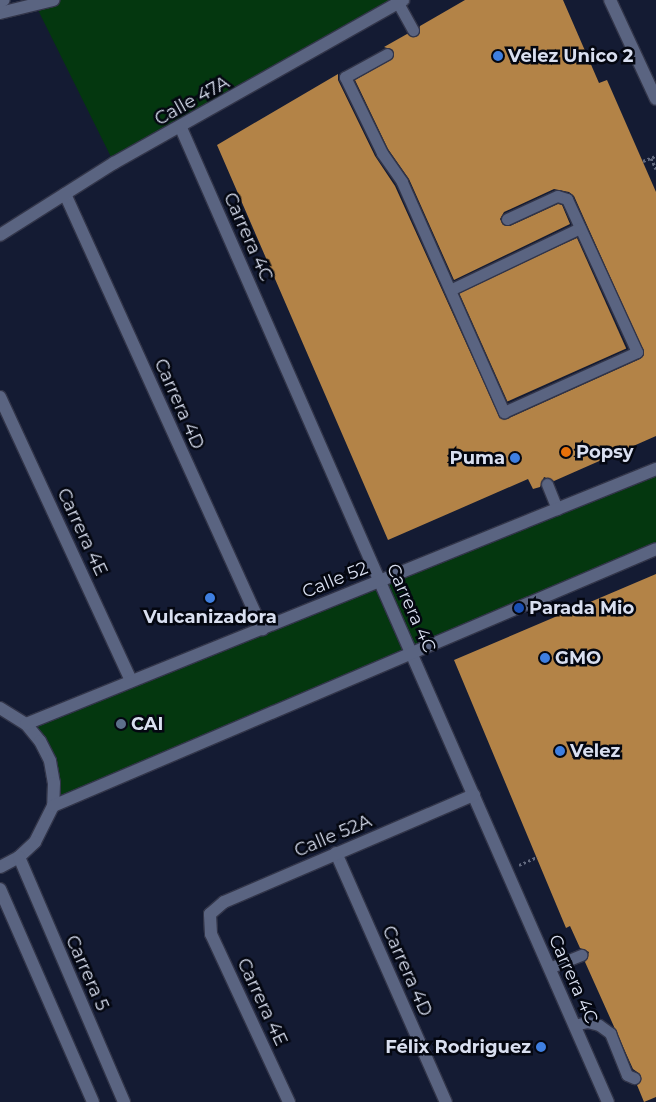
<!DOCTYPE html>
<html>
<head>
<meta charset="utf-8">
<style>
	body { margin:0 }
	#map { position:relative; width:656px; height:1102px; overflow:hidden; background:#141b33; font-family:Montserrat,sans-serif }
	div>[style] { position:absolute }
	.green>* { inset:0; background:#04370f }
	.building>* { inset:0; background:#b38347; transform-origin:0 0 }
	.path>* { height:3px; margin-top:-1.5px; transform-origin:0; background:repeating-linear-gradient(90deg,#62697e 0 2.5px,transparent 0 5px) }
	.roads { filter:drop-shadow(1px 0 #323549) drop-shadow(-1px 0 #323549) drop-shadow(0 1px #323549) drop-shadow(0 -1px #323549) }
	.lane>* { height:11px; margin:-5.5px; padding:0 5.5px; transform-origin:5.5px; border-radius:5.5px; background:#5a6481 }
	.street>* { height:12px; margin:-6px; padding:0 6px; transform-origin:6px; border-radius:6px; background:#5a6481 }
	.secondary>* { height:12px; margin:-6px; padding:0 6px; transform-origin:6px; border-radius:6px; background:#5a6481 }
	.dots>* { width:14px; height:14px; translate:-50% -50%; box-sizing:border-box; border:2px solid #040711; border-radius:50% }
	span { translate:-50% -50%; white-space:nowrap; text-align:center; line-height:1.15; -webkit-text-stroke:5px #040711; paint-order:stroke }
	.poi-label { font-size:18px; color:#d9dff0; font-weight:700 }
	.left { translate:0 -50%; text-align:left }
	.right { translate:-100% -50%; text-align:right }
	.street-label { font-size:18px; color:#d9dff0 }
</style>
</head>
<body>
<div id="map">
	<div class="green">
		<i style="clip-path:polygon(53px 0,403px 0,114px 163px,36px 6px)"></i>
		<i style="clip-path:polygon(656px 469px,656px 549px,53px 806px,54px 783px,26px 724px)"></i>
	</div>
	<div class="building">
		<i style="clip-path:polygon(465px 0,563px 0,599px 83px,607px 80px,656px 192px,656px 436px,554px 481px,544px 477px,540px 487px,533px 489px,528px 479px,388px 540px,217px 145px,338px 74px,338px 80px,375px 156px,395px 186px,500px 418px,507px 419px,640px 359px,644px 353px,574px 196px,569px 192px,554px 189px,504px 212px,500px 219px,503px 225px,510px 226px,558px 204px,562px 205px,570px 224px,454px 280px,409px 179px,388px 149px,355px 80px,393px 58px,393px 50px,384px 47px,407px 34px,417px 36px,420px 26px)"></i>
		<i style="left:577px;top:238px;width:121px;height:130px;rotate:66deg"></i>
		<i style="clip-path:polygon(656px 574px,656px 1097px,644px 1102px,637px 1085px,641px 1080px,640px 1074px,633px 1069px,585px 962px,589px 952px,580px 948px,570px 926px,566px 928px,454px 660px)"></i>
	</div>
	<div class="path">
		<i style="left:651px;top:158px;width:12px;rotate:66deg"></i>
		<i style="left:643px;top:161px;width:14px;rotate:-21deg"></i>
		<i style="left:519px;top:865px;width:20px;rotate:-24deg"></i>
	</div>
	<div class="roads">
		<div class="lane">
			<i style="left:398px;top:3px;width:31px;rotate:61deg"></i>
			<i style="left:387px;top:54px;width:48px;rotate:151.3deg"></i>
			<i style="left:345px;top:77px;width:85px;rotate:64deg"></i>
			<i style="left:382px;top:153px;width:35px;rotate:55deg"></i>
			<i style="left:402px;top:182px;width:252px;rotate:66.1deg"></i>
			<i style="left:504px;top:412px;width:146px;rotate:-24.3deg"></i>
			<i style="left:637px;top:352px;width:168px;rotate:-114.6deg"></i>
			<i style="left:567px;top:199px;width:10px;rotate:-163deg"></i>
			<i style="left:557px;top:196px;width:55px;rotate:155.3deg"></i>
			<i style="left:450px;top:290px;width:144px;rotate:-25.5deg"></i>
			<i style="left:547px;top:484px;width:27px;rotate:68deg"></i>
			<i style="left:549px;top:968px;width:35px;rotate:-22deg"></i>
			<i style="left:574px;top:1025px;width:13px;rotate:-13deg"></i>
			<i style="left:587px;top:1022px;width:12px;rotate:14deg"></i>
			<i style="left:599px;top:1025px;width:14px;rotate:36deg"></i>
			<i style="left:610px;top:1033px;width:45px;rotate:68deg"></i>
			<i style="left:627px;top:1075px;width:8px;rotate:23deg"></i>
		</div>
		<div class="street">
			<i style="left:0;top:2px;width:4px;rotate:-27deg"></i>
			<i style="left:0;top:13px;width:55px;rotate:-13.8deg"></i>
			<i style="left:181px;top:128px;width:1063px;rotate:66.33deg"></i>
			<i style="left:65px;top:194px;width:478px;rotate:65.6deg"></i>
			<i style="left:0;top:235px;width:135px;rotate:-32.3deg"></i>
			<i style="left:114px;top:163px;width:332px;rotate:-29.4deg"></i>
			<i style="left:0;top:397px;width:313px;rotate:65.2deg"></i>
			<i style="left:336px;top:853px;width:272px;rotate:66.2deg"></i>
			<i style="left:289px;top:1102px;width:185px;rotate:-114.9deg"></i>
			<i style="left:211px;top:934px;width:20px;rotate:-93deg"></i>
			<i style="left:210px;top:914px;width:18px;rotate:-41deg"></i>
			<i style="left:224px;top:902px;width:272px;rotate:-23.2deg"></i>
		</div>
		<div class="secondary">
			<i style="left:610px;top:0;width:109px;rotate:65.1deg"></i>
			<i style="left:0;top:708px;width:31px;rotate:32deg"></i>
			<i style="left:26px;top:724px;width:22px;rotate:51deg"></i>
			<i style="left:40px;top:741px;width:22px;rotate:63deg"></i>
			<i style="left:50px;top:761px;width:22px;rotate:80deg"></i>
			<i style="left:54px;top:783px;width:23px;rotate:92deg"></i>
			<i style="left:53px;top:806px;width:40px;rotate:116.6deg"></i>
			<i style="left:35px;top:842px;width:22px;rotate:137deg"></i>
			<i style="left:19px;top:857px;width:21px;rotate:152deg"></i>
			<i style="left:26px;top:724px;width:680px;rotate:-22.04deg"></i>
			<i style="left:53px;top:806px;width:655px;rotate:-23.08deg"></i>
			<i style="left:19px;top:857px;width:267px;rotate:66.8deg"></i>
			<i style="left:0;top:889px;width:232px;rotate:66.4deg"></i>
		</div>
	</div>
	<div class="dots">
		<i style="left:498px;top:56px;background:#3f7fe0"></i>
		<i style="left:566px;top:452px;background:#e8710a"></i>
		<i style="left:515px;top:458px;background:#3f7fe0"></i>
		<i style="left:210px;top:598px;background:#3f7fe0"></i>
		<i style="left:519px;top:608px;background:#1a4fb4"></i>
		<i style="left:545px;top:658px;background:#3f7fe0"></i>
		<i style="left:121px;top:724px;background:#5c6f8a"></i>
		<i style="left:560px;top:751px;background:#3f7fe0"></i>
		<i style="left:541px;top:1047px;background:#3f7fe0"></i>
	</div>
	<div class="poi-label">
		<span class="left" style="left:508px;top:56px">Velez Unico 2</span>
		<span class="left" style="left:576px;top:452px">Popsy</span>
		<span class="right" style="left:505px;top:458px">Puma</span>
		<span class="left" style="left:529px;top:608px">Parada Mio</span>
		<span style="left:210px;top:617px">Vulcanizadora</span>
		<span class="left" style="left:555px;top:658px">GMO</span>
		<span class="left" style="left:131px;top:724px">CAI</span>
		<span class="left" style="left:570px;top:751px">Velez</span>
		<span class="right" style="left:531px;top:1047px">Félix Rodriguez</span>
	</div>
	<div class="street-label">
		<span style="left:192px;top:101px;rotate:-29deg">Calle 47A</span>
		<span style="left:248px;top:237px;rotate:66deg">Carrera 4C</span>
		<span style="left:179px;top:404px;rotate:66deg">Carrera 4D</span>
		<span style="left:82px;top:532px;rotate:65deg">Carrera 4E</span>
		<span style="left:335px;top:580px;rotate:-22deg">Calle 52</span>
		<span style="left:411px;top:608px;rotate:66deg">Carrera 4C</span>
		<span style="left:333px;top:836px;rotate:-23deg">Calle 52A</span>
		<span style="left:407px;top:971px;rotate:66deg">Carrera 4D</span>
		<span style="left:87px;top:973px;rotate:66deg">Carrera 5</span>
		<span style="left:573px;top:979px;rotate:66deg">Carrera 4C</span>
		<span style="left:262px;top:1002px;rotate:65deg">Carrera 4E</span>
	</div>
</div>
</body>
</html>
